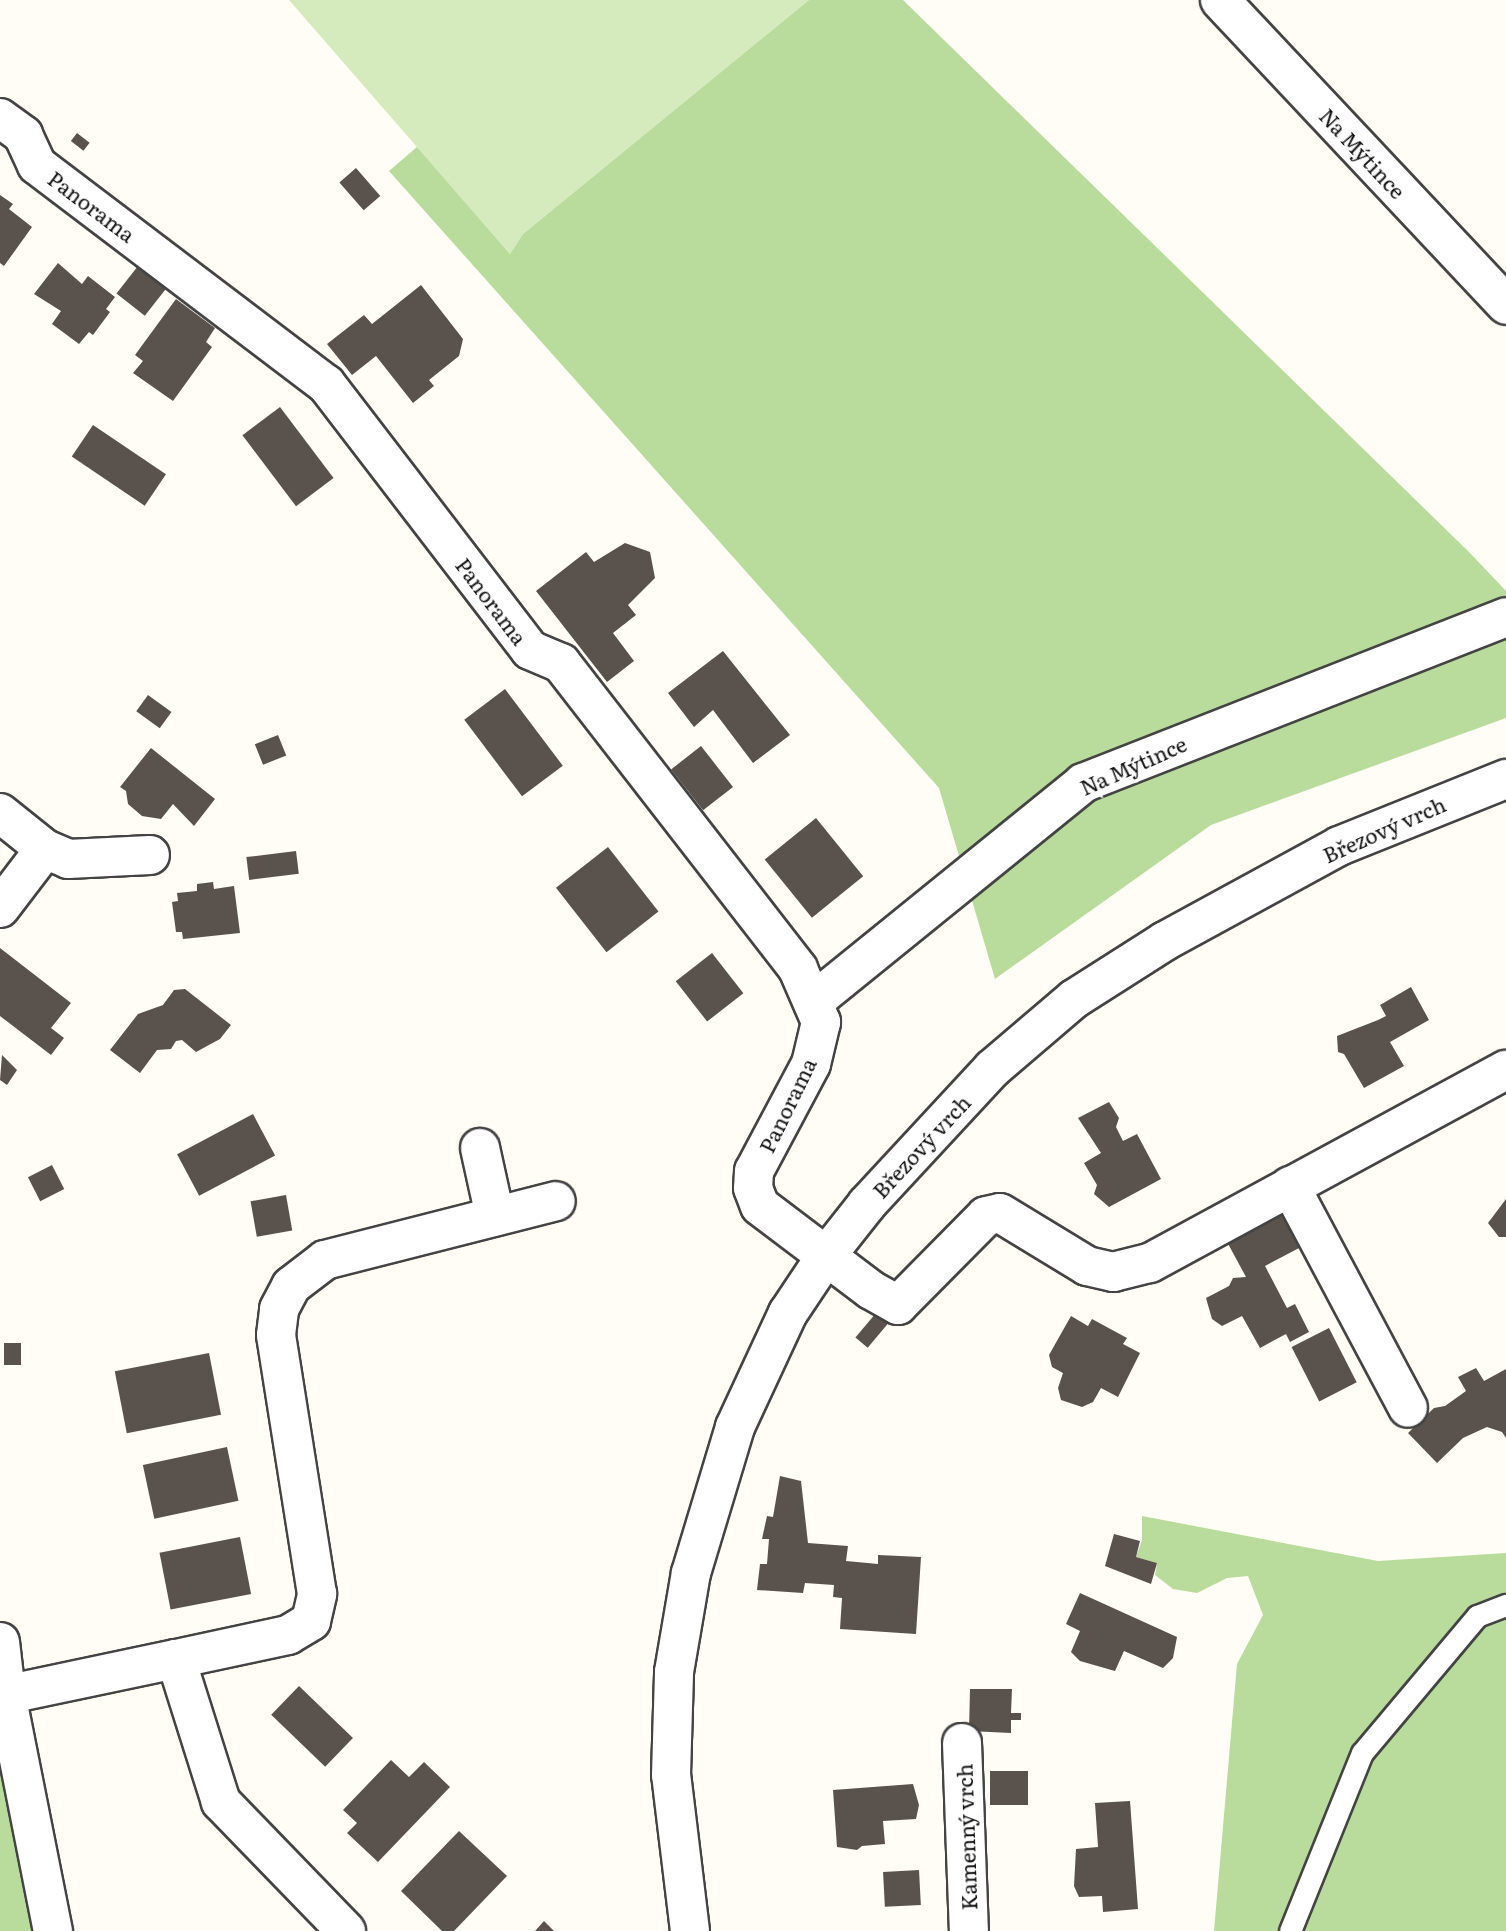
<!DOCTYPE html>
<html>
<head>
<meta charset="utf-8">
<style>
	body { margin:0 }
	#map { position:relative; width:1506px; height:1931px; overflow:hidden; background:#fffdf5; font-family:Literata,serif }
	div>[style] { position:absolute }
	.green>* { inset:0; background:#d5ebbd }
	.forest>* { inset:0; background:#b9dc9c }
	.building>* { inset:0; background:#5a524d; transform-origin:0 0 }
	.roads { filter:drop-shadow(2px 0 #444) drop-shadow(-2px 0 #444) drop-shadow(0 2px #444) drop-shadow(0 -2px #444) }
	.service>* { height:21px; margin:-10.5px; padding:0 10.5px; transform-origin:10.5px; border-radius:10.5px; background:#fff }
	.minor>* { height:38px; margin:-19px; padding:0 19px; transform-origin:19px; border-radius:19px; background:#fff }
	.tertiary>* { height:38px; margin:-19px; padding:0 19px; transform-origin:19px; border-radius:19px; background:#fff }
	span { translate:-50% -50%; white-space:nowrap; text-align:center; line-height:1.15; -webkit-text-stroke:7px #fff; paint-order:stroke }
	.street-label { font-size:21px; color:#111 }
</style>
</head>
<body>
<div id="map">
	<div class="green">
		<i style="clip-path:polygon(289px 0,809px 0,523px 234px,510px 254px)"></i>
	</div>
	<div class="forest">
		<i style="clip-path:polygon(809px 0,903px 0,1470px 553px,1506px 591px,1506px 718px,1211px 825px,995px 979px,939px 788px,389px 171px,417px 147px,510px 254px,523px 234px)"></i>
		<i style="clip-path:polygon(1142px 1516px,1378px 1561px,1506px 1553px,1506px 1931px,1214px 1931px,1237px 1664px,1263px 1615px,1248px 1576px,1227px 1578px,1197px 1593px,1173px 1589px,1155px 1575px,1157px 1563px,1136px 1557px,1142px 1540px)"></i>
		<i style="clip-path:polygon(0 1771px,33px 1931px,0 1931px)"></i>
	</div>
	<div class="building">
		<i style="left:77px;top:133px;width:16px;height:10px;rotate:38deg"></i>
		<i style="left:356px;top:168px;width:37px;height:22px;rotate:49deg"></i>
		<i style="clip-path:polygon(0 195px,13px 204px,9px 209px,32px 227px,4px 266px,0 263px)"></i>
		<i style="clip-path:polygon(58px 263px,82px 284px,88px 276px,115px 297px,106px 309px,110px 312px,93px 335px,89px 332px,79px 344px,52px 324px,61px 311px,34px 294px)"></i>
		<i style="left:138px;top:266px;width:36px;height:35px;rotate:38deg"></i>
		<i style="clip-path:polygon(421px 285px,463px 339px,459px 356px,429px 380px,434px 386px,413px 403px,376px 356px,352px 375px,327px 344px,364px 315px,372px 324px)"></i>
		<i style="clip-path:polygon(176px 299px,215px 328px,206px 342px,212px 347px,173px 401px,133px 373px,143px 361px,135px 355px)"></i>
		<i style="left:280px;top:407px;width:89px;height:47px;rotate:53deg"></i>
		<i style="left:93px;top:425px;width:88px;height:38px;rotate:34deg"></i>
		<i style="clip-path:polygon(625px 543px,650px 552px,655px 578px,628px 605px,636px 615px,613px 633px,634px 661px,607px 682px,536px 591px,586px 552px,594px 562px)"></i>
		<i style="clip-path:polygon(723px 651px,790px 735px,753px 763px,713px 710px,694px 727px,668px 693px)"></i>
		<i style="left:505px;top:689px;width:96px;height:51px;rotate:53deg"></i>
		<i style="left:148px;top:695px;width:29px;height:20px;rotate:36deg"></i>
		<i style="left:278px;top:735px;width:22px;height:25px;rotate:68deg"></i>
		<i style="left:701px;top:746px;width:52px;height:38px;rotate:52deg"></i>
		<i style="clip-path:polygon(151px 748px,215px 799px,194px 826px,173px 804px,161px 819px,142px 816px,128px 804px,126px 791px,120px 787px)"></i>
		<i style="left:816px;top:818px;width:75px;height:66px;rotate:51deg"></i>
		<i style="left:608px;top:847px;width:82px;height:66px;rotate:52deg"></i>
		<i style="left:296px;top:851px;width:23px;height:50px;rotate:83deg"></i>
		<i style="clip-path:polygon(213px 882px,214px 889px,234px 886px,240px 933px,183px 939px,182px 932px,176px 932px,172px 902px,178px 901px,177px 893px,197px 891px,197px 884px)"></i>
		<i style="clip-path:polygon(0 948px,71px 1003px,51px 1028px,64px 1038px,51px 1055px,0 1016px)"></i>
		<i style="left:712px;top:953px;width:51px;height:46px;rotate:52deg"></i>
		<i style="clip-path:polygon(1411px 987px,1429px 1020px,1390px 1042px,1404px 1066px,1364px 1088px,1344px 1054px,1338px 1052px,1337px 1036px,1378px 1020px,1386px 1016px,1380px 1005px)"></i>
		<i style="clip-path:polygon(185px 989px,231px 1025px,220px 1039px,196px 1052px,182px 1040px,176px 1041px,171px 1049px,157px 1050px,140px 1073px,110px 1050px,138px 1014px,163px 1005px,174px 990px)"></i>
		<i style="clip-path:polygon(2px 1055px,17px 1070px,7px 1085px,0 1080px)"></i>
		<i style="clip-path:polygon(1109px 1102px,1119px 1118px,1116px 1127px,1123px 1141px,1137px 1134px,1161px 1179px,1109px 1207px,1094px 1194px,1097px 1185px,1084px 1163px,1101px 1153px,1078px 1118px)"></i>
		<i style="left:253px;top:1114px;width:47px;height:86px;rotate:62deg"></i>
		<i style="left:52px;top:1165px;width:27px;height:27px;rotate:63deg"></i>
		<i style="left:286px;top:1195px;width:36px;height:36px;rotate:80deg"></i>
		<i style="clip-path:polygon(1506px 1199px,1506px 1237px,1499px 1237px,1488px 1223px)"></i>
		<i style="clip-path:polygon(1281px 1210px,1301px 1247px,1265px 1266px,1287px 1308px,1295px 1304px,1309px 1332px,1290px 1342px,1286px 1334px,1260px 1348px,1242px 1316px,1222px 1326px,1212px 1319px,1206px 1298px,1229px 1286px,1233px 1278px,1246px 1277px,1226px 1240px)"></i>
		<i style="left:876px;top:1313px;width:16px;height:32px;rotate:40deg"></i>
		<i style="clip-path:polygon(1071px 1316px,1088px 1326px,1092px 1319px,1127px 1338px,1123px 1344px,1140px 1353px,1118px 1397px,1101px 1388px,1093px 1402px,1082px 1407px,1061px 1400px,1058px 1388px,1063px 1373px,1052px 1367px,1049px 1355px)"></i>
		<i style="left:1329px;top:1328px;width:61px;height:42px;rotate:63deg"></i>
		<i style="left:4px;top:1343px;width:17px;height:22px"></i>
		<i style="left:209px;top:1353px;width:63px;height:96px;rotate:79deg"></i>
		<i style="clip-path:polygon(1476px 1368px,1484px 1381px,1506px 1369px,1506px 1438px,1502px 1432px,1487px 1427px,1463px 1438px,1437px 1463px,1408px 1433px,1434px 1408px,1445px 1406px,1466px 1391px,1458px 1377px)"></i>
		<i style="left:227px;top:1447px;width:55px;height:86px;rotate:78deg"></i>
		<i style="clip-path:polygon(780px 1476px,801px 1481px,808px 1543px,848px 1546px,846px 1561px,878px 1564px,878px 1555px,921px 1557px,916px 1634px,840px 1629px,842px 1598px,833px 1597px,834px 1585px,805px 1583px,803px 1593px,757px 1590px,760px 1564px,767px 1564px,769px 1539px,762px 1539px,767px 1516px,773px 1517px)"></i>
		<i style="clip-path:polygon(1114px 1534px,1140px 1541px,1136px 1557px,1157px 1563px,1151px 1584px,1105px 1566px)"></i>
		<i style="left:240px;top:1537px;width:58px;height:82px;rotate:79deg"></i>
		<i style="clip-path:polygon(1080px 1593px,1177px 1637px,1173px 1658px,1163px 1668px,1124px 1651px,1115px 1671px,1080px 1661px,1071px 1652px,1080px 1631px,1066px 1624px)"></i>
		<i style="left:299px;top:1686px;width:75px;height:40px;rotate:44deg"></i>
		<i style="clip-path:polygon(970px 1689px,1012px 1689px,1011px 1713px,1021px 1713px,1021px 1720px,1011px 1720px,1011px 1733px,969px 1731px)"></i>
		<i style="clip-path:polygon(391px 1760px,409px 1777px,424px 1762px,450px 1787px,378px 1862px,347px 1833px,357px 1823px,343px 1810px)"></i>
		<i style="left:1028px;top:1771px;width:34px;height:38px;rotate:90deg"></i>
		<i style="clip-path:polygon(913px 1784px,919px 1805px,916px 1819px,883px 1821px,885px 1844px,862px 1846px,857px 1850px,837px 1847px,833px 1790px)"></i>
		<i style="clip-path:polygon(1130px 1801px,1138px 1909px,1103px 1912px,1102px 1896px,1079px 1897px,1074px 1886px,1076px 1849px,1098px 1847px,1095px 1803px)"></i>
		<i style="clip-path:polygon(459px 1831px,507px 1876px,454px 1931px,442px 1931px,401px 1891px)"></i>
		<i style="left:919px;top:1870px;width:35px;height:36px;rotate:87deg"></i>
		<i style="clip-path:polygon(544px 1921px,554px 1931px,535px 1931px)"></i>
	</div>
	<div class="roads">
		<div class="service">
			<i style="left:1290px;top:1931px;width:192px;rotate:-68deg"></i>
			<i style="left:1362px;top:1753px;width:179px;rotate:-50deg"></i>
			<i style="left:1477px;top:1616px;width:31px;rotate:-21deg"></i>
		</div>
		<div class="minor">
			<i style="left:1220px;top:0;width:418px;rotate:46.8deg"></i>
			<i style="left:0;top:118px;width:29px;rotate:36deg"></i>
			<i style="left:23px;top:135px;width:33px;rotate:65deg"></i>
			<i style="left:37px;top:165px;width:363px;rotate:37.2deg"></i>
			<i style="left:326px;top:384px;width:335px;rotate:52.5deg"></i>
			<i style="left:530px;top:650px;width:34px;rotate:23deg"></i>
			<i style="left:561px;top:663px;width:387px;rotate:52.2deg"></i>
			<i style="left:798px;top:969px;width:58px;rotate:66.5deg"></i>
			<i style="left:821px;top:1022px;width:43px;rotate:103.4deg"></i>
			<i style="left:811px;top:1064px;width:121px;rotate:118deg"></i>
			<i style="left:754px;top:1171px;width:17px;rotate:93deg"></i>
			<i style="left:753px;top:1188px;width:19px;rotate:69deg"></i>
			<i style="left:760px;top:1206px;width:139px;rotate:37.1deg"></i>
			<i style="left:871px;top:1290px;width:31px;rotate:29deg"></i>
			<i style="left:898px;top:1305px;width:125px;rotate:-45.3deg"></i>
			<i style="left:986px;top:1216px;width:14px;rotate:-12deg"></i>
			<i style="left:1000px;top:1213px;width:102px;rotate:31.3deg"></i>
			<i style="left:1087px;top:1266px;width:27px;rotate:13deg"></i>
			<i style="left:1113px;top:1272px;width:38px;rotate:-14deg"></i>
			<i style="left:1150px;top:1263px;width:405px;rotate:-28.5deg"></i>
			<i style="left:0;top:813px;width:58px;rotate:38.7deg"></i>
			<i style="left:45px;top:849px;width:25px;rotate:23deg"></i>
			<i style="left:68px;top:859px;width:82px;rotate:-2.8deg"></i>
			<i style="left:0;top:908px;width:74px;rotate:-52.7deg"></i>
			<i style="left:813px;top:1002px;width:348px;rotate:-39deg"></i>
			<i style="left:1083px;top:783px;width:454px;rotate:-21.4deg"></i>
			<i style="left:480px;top:1148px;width:70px;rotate:77.6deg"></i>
			<i style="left:1290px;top:1186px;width:251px;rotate:62deg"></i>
			<i style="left:0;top:1696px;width:180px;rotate:-11.9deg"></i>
			<i style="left:962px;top:1743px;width:188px;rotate:87.9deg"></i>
			<i style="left:346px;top:1931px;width:180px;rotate:-134.1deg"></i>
			<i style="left:221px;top:1802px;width:150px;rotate:-107.5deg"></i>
			<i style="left:176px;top:1659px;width:115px;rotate:-12.1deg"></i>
			<i style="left:288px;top:1635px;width:27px;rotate:-31deg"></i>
			<i style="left:311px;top:1621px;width:28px;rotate:-77deg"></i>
			<i style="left:317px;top:1594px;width:262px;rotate:-99deg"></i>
			<i style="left:276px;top:1335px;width:26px;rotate:-83deg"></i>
			<i style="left:279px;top:1309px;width:26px;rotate:-62deg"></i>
			<i style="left:291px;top:1286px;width:43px;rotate:-37.4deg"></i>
			<i style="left:325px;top:1260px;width:238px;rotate:-14.3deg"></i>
			<i style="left:690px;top:1931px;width:157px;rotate:-96.9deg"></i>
			<i style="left:671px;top:1775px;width:103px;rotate:-88.3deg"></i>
			<i style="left:674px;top:1672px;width:100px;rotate:-80.3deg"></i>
			<i style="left:691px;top:1573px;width:152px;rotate:-73.2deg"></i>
			<i style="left:735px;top:1427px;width:126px;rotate:-65.1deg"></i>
			<i style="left:788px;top:1313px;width:69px;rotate:-56.3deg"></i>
			<i style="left:826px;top:1256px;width:66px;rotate:-51.7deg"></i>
			<i style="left:867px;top:1204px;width:184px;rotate:-47.2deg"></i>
			<i style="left:992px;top:1069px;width:108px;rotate:-40.5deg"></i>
			<i style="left:1074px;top:999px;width:108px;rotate:-32.5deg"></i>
			<i style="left:1165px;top:941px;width:198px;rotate:-28.6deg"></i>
			<i style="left:1339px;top:846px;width:180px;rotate:-21.9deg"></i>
		</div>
		<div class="tertiary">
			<i style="left:0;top:1642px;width:52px;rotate:83.4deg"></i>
			<i style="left:6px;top:1694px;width:242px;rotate:78.8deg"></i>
		</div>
	</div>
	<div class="street-label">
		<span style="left:1363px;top:153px;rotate:47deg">Na Mýtince</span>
		<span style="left:92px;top:206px;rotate:37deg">Panorama</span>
		<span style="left:492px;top:601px;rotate:53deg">Panorama</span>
		<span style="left:1133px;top:765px;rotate:-24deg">Na Mýtince</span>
		<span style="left:1384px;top:829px;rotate:-24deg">Březový vrch</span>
		<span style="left:787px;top:1105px;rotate:-64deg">Panorama</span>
		<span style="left:921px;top:1146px;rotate:-47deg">Březový vrch</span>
		<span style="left:966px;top:1837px;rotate:-92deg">Kamenný vrch</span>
	</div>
</div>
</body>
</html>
